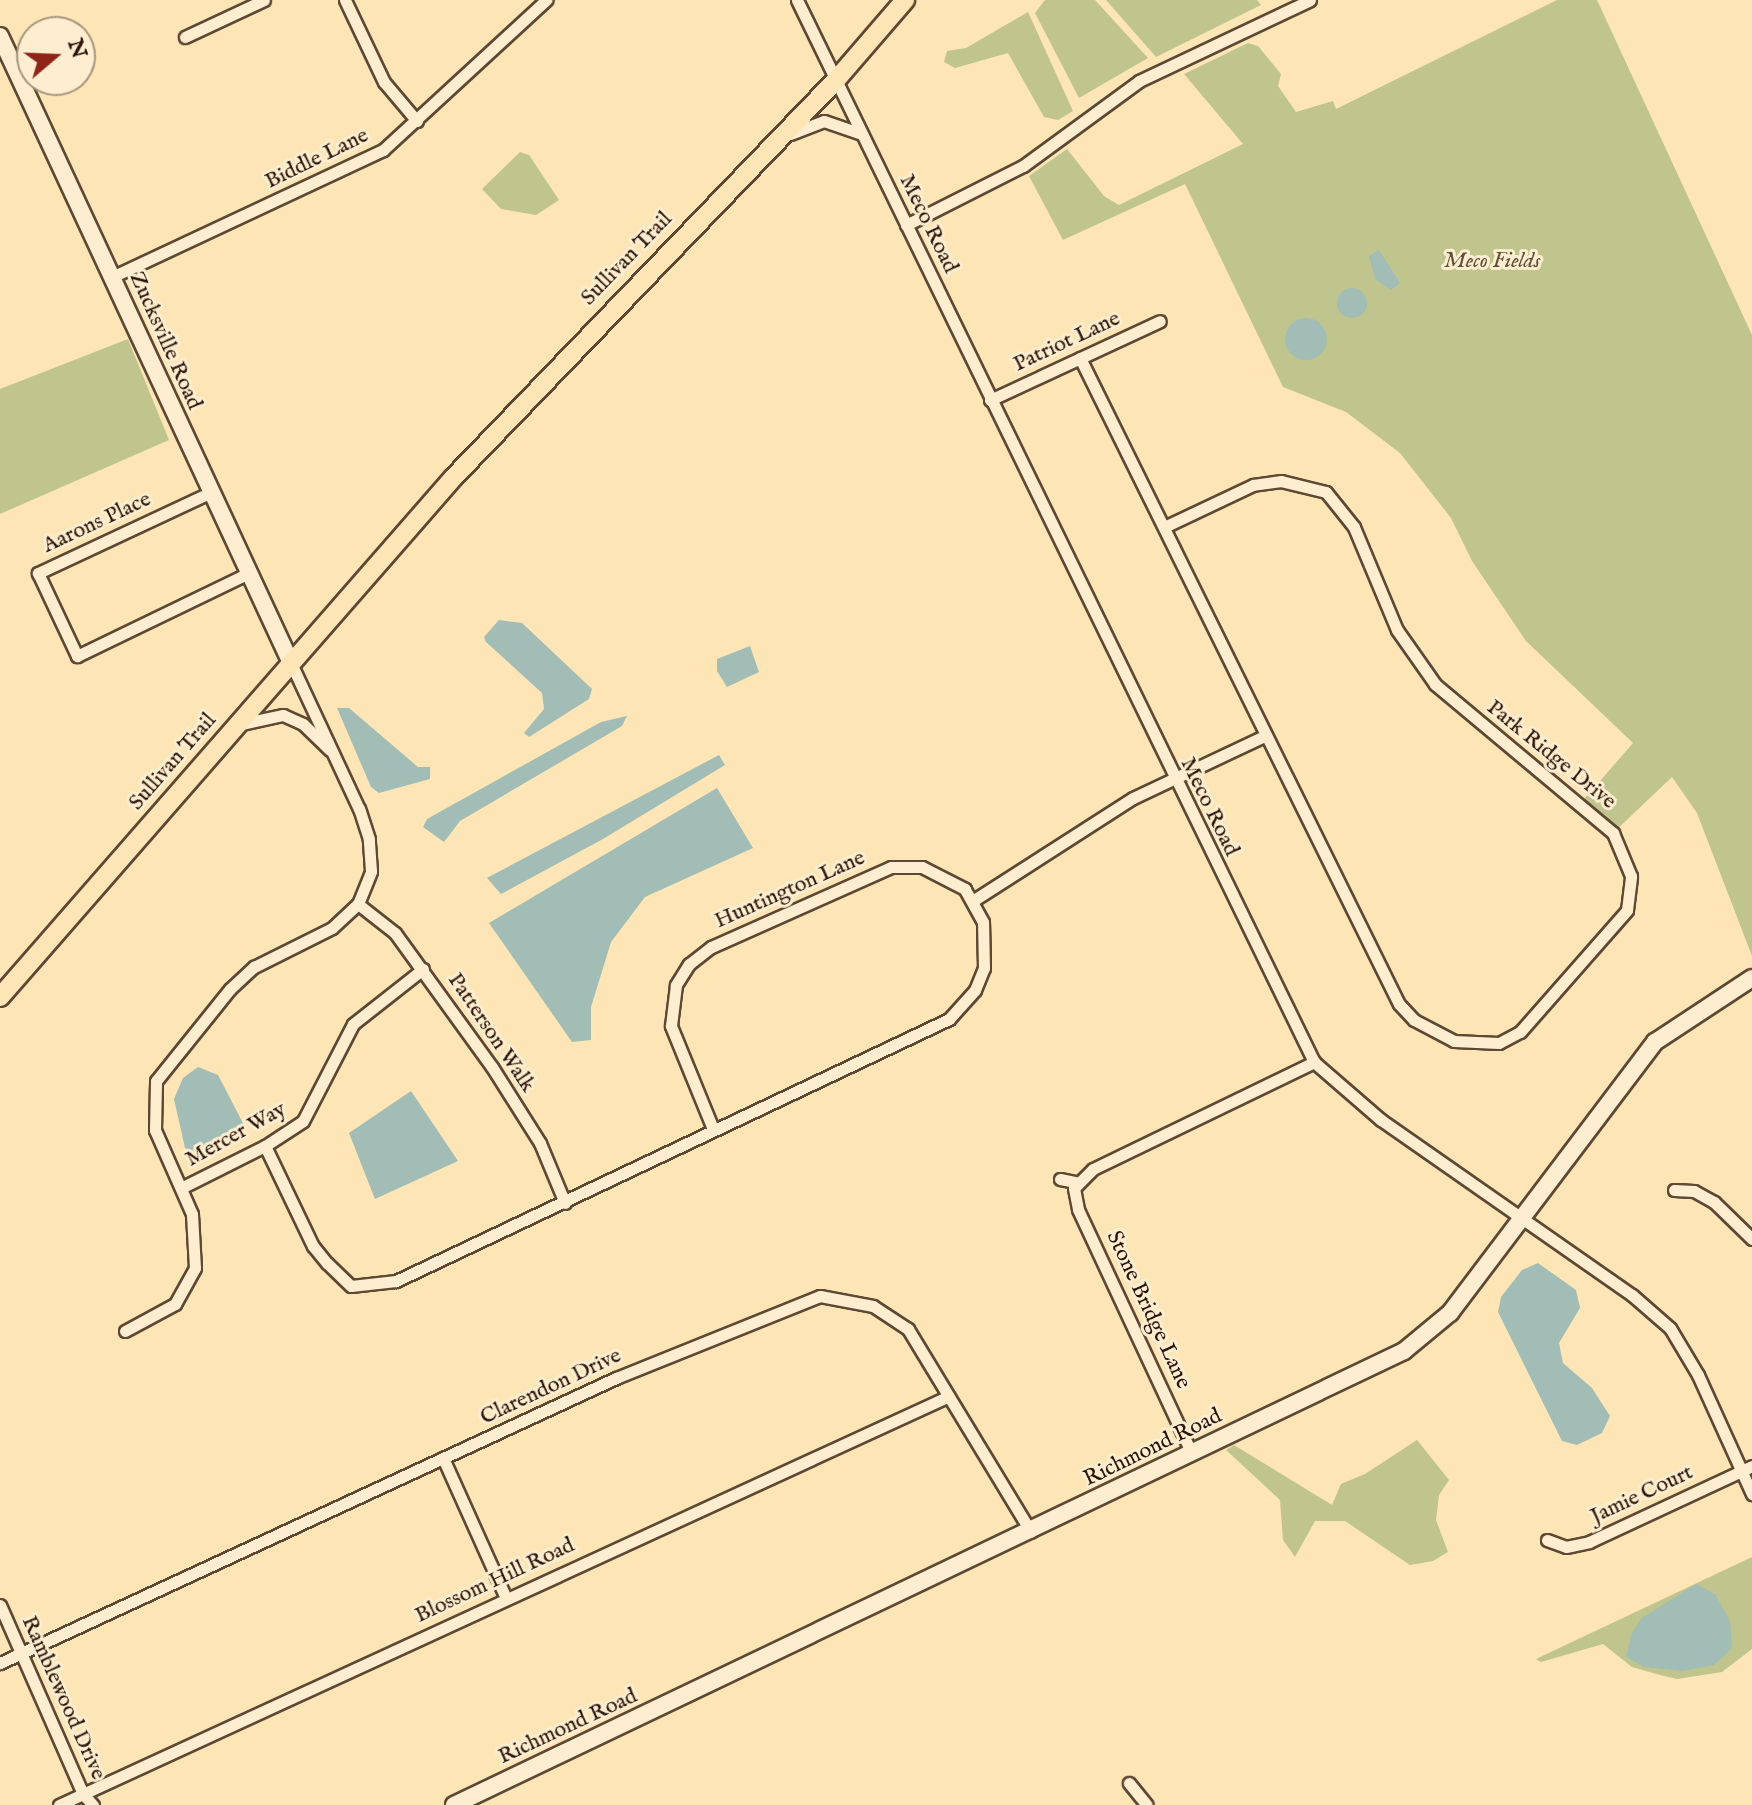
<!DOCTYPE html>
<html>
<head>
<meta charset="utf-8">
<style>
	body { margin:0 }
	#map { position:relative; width:1752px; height:1805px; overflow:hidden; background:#fde5b5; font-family:"IM FELL English",serif }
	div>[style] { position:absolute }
	.green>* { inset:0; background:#bfc58d }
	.water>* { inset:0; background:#a1bdb5 }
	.round { border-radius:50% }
	.roads { filter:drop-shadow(2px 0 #5e4733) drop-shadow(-2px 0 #5e4733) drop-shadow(0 2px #5e4733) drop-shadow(0 -2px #5e4733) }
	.street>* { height:11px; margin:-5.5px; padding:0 5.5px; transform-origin:5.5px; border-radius:5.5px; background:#feeecf }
	.secondary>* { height:16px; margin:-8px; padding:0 8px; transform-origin:8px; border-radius:8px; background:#feeecf }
	.primary>* { height:18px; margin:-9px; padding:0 9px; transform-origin:9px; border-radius:9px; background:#fde5b5 }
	span { translate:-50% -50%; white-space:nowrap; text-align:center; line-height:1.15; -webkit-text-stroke:6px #feeecf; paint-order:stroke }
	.street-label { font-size:22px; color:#291208 }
	.park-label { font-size:22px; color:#5e5137; font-style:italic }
	.north { position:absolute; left:16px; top:16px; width:80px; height:80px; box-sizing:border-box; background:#feeecf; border:2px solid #a9967f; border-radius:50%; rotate:71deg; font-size:22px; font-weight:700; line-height:32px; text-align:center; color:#291208 }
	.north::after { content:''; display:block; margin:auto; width:28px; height:36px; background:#8f2418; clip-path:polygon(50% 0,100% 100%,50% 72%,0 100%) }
</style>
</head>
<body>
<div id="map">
	<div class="green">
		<i style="clip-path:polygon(1045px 0,1095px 0,1148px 58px,1079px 98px,1035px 13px)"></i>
		<i style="clip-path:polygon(1106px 0,1257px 0,1261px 5px,1156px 57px)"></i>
		<i style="clip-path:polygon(1557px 0,1597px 0,1752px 335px,1752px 956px,1697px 813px,1672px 777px,1613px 833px,1580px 804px,1633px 743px,1526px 641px,1472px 561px,1451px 518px,1400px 453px,1346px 412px,1283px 387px,1185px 184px,1063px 240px,1029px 176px,1067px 149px,1104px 196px,1119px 205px,1243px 144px,1184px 74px,1248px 43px,1258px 46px,1281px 74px,1278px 86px,1296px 112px,1333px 101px,1336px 109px)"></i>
		<i style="clip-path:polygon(1028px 12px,1073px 111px,1058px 120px,1044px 117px,1008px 53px,955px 68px,944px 62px,947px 51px,966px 48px)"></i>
		<i style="clip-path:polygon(520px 152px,529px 155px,559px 200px,536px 215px,501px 209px,482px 189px)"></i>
		<i style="clip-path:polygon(128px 339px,169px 440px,0 514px,0 389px)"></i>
		<i style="clip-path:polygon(1417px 1440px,1449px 1480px,1439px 1495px,1436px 1520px,1448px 1552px,1433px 1561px,1410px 1565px,1345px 1521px,1315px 1521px,1295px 1557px,1283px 1540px,1280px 1500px,1226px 1450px,1234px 1445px,1332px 1505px,1341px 1484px,1365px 1474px)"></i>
		<i style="clip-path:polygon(1752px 1557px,1752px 1649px,1722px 1672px,1677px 1679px,1660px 1675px,1632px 1667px,1603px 1644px,1541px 1662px,1536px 1659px)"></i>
	</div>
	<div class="water">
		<i style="clip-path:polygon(1379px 250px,1400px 283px,1391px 290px,1375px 279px,1369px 256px)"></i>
		<i class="round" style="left:1337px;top:288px;width:30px;height:30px"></i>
		<i class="round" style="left:1285px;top:318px;width:42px;height:42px"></i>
		<i style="clip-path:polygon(499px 620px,522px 623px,592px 689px,589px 699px,529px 737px,524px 733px,544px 709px,542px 693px,486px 642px,484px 637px)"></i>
		<i style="clip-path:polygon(750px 646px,759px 672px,727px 687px,717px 671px,717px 659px)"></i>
		<i style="clip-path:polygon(349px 708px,418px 767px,430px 767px,430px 779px,379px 793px,371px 787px,337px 708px)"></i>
		<i style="clip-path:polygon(627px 716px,622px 726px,460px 821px,444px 842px,423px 827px,427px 819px,601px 722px)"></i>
		<i style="clip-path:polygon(719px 755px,725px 765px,603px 839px,501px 894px,487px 878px)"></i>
		<i style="clip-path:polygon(717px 788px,753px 848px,645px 897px,611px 942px,591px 1007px,591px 1040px,572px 1042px,489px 923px)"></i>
		<i style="clip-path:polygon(198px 1067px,218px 1075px,246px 1129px,239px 1138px,199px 1157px,185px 1148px,174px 1099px,183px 1078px)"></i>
		<i style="clip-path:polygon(411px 1091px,458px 1161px,375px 1199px,349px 1133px)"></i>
		<i style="clip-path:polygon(1538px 1263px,1576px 1290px,1580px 1308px,1559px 1343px,1563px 1363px,1592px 1388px,1610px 1416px,1602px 1433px,1577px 1445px,1562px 1441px,1498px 1312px,1501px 1297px,1522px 1270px)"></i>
		<i style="clip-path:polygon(1696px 1584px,1715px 1594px,1730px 1621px,1732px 1648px,1714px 1665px,1683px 1671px,1645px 1667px,1626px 1657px,1632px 1633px,1642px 1618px)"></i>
	</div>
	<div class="roads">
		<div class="street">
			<i style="left:345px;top:0;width:91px;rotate:64.6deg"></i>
			<i style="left:384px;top:82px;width:51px;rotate:49.8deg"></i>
			<i style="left:797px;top:0;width:1181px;rotate:64.04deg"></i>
			<i style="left:1314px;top:1062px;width:89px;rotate:40.9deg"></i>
			<i style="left:1381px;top:1120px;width:306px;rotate:34.9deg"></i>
			<i style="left:1632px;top:1295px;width:50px;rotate:41deg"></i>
			<i style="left:1670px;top:1328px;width:55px;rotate:59.2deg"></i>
			<i style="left:1698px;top:1375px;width:131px;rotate:65.6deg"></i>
			<i style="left:185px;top:37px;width:87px;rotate:-25.1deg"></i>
			<i style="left:790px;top:134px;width:36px;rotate:-21deg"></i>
			<i style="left:824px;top:121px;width:40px;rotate:18.9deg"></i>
			<i style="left:906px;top:225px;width:131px;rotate:-26.8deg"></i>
			<i style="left:1023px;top:166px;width:144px;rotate:-36.2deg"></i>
			<i style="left:1139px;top:81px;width:189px;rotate:-25.3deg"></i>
			<i style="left:112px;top:277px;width:299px;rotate:-25.1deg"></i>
			<i style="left:383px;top:150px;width:222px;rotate:-42.6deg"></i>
			<i style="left:1080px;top:358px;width:720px;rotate:63.72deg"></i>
			<i style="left:1399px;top:1004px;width:22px;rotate:47deg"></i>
			<i style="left:1414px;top:1020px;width:45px;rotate:27.7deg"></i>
			<i style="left:1454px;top:1041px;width:45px;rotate:2.5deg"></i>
			<i style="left:1499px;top:1043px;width:24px;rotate:-28deg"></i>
			<i style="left:1520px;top:1032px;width:162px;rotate:-48.7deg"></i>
			<i style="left:1627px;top:910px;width:34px;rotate:-83deg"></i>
			<i style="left:1631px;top:876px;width:47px;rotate:-112.7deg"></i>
			<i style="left:1613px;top:833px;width:232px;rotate:-140.1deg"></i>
			<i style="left:1435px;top:684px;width:66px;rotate:-125.1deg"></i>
			<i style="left:1397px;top:630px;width:112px;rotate:-112.7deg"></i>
			<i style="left:1354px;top:527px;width:45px;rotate:-128.7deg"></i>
			<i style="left:1326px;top:492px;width:46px;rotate:-166.3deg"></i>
			<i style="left:1281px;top:481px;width:28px;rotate:172deg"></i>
			<i style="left:1253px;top:485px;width:98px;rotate:154.7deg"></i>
			<i style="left:990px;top:400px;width:187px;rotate:-24.9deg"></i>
			<i style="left:209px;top:493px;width:189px;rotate:154.9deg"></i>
			<i style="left:38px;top:573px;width:92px;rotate:64.8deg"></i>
			<i style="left:77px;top:656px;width:189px;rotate:-25.8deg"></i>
			<i style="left:241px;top:724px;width:43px;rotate:-12.1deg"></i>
			<i style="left:283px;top:715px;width:22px;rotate:24deg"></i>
			<i style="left:303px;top:724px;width:37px;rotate:44deg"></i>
			<i style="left:974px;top:900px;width:189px;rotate:-32.7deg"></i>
			<i style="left:1133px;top:798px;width:147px;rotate:-25.3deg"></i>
			<i style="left:358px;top:904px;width:47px;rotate:38.1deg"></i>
			<i style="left:395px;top:933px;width:165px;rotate:54.1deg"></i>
			<i style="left:492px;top:1067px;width:90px;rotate:57.7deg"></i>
			<i style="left:540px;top:1143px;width:65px;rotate:67.4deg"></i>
			<i style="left:265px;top:1146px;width:111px;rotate:64.4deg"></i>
			<i style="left:313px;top:1246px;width:22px;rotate:51deg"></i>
			<i style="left:327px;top:1263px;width:33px;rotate:44deg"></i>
			<i style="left:351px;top:1286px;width:45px;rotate:-6.3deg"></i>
			<i style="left:396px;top:1281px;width:612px;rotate:-25.35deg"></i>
			<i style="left:949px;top:1019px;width:39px;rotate:-48deg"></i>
			<i style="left:975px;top:990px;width:24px;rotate:-68deg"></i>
			<i style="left:984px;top:968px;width:46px;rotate:-91.2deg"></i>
			<i style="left:983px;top:922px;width:38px;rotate:-119deg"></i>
			<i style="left:965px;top:889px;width:48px;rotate:-152.9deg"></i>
			<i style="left:922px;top:867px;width:31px;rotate:180deg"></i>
			<i style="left:891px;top:867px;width:197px;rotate:156deg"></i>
			<i style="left:711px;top:947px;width:28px;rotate:142deg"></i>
			<i style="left:689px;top:964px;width:25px;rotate:122deg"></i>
			<i style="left:676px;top:985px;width:41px;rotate:97deg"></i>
			<i style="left:671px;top:1026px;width:111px;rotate:67.8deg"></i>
			<i style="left:1060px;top:1179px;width:16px;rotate:11deg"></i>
			<i style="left:181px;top:1188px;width:94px;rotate:-26.6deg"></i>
			<i style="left:265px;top:1146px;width:45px;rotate:-33.3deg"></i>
			<i style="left:303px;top:1121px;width:109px;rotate:-62.7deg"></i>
			<i style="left:353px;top:1024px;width:89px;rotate:-38.2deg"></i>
			<i style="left:1674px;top:1190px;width:20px;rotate:3deg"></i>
			<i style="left:1694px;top:1191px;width:23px;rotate:29deg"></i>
			<i style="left:1714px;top:1202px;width:53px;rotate:44.2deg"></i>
			<i style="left:125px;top:1331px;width:57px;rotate:-28.4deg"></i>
			<i style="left:175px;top:1304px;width:41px;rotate:-60.9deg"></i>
			<i style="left:195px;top:1268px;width:54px;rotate:-93.2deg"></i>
			<i style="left:192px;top:1214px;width:92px;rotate:-113.8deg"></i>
			<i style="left:155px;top:1130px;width:49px;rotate:-88.8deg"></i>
			<i style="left:156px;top:1081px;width:118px;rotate:-51.2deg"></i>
			<i style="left:230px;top:989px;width:33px;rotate:-43deg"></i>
			<i style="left:254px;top:967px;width:87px;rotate:-26.6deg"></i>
			<i style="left:332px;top:928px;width:35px;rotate:-43deg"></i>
			<i style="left:358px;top:904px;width:35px;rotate:-68deg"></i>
			<i style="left:371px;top:871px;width:32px;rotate:-94deg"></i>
			<i style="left:369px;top:839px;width:32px;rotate:-108deg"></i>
			<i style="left:359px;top:809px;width:161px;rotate:-115deg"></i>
			<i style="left:1192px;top:1454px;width:270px;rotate:-115deg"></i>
			<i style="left:1078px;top:1209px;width:21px;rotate:-101deg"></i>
			<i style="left:1074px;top:1188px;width:27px;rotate:-45deg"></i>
			<i style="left:1093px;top:1169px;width:246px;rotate:-25.8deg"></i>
			<i style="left:443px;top:1458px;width:154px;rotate:65.8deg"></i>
			<i style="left:1547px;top:1540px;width:20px;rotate:20deg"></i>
			<i style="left:1566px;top:1547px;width:24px;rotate:-12deg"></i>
			<i style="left:1589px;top:1542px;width:180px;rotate:-25deg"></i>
			<i style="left:0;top:1605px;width:206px;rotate:66.3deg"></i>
			<i style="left:83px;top:1794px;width:15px;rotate:48deg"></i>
			<i style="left:0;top:1663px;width:679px;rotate:-24.83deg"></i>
			<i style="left:616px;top:1378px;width:220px;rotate:-21.9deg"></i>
			<i style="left:820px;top:1296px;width:54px;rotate:10.7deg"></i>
			<i style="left:873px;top:1306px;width:42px;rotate:33.3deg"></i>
			<i style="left:908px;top:1329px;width:237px;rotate:58.8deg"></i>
			<i style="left:1129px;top:1783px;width:28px;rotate:51deg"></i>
			<i style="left:59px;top:1805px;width:979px;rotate:-24.68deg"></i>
		</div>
		<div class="secondary">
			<i style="left:0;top:36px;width:691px;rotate:65.1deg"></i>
			<i style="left:454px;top:1805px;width:1053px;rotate:-25.54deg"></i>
			<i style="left:1404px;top:1351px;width:60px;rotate:-39.6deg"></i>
			<i style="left:1450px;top:1313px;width:340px;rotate:-52.9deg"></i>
			<i style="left:1655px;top:1042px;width:116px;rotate:-33.4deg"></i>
		</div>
		<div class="primary">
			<i style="left:0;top:997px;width:690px;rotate:-48.88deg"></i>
			<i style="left:454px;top:477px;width:551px;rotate:-46.1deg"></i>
			<i style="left:836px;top:80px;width:106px;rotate:-49.2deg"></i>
		</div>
	</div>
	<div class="street-label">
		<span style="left:317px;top:159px;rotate:-26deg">Biddle Lane</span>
		<span style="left:928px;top:224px;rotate:64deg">Meco Road</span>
		<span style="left:627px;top:259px;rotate:-46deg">Sullivan Trail</span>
		<span style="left:165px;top:341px;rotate:66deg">Zucksville Road</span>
		<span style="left:1067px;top:342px;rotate:-25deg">Patriot Lane</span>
		<span style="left:97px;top:523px;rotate:-25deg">Aarons Place</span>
		<span style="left:1551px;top:755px;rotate:39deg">Park Ridge Drive</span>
		<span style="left:173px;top:762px;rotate:-49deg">Sullivan Trail</span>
		<span style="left:1209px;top:807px;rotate:64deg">Meco Road</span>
		<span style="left:790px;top:890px;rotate:-24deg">Huntington Lane</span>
		<span style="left:491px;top:1033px;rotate:56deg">Patterson Walk</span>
		<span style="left:236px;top:1135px;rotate:-29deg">Mercer Way</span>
		<span style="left:1148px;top:1310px;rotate:65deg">Stone Bridge Lane</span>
		<span style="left:551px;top:1387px;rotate:-25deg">Clarendon Drive</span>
		<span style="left:1153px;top:1448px;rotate:-26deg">Richmond Road</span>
		<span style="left:1642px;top:1495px;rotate:-25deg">Jamie Court</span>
		<span style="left:495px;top:1581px;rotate:-25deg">Blossom Hill Road</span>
		<span style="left:63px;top:1698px;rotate:66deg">Ramblewood Drive</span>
		<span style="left:568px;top:1727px;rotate:-25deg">Richmond Road</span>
	</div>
	<div class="park-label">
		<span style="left:1492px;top:262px">Meco Fields</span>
	</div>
	<div class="north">N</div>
</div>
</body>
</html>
